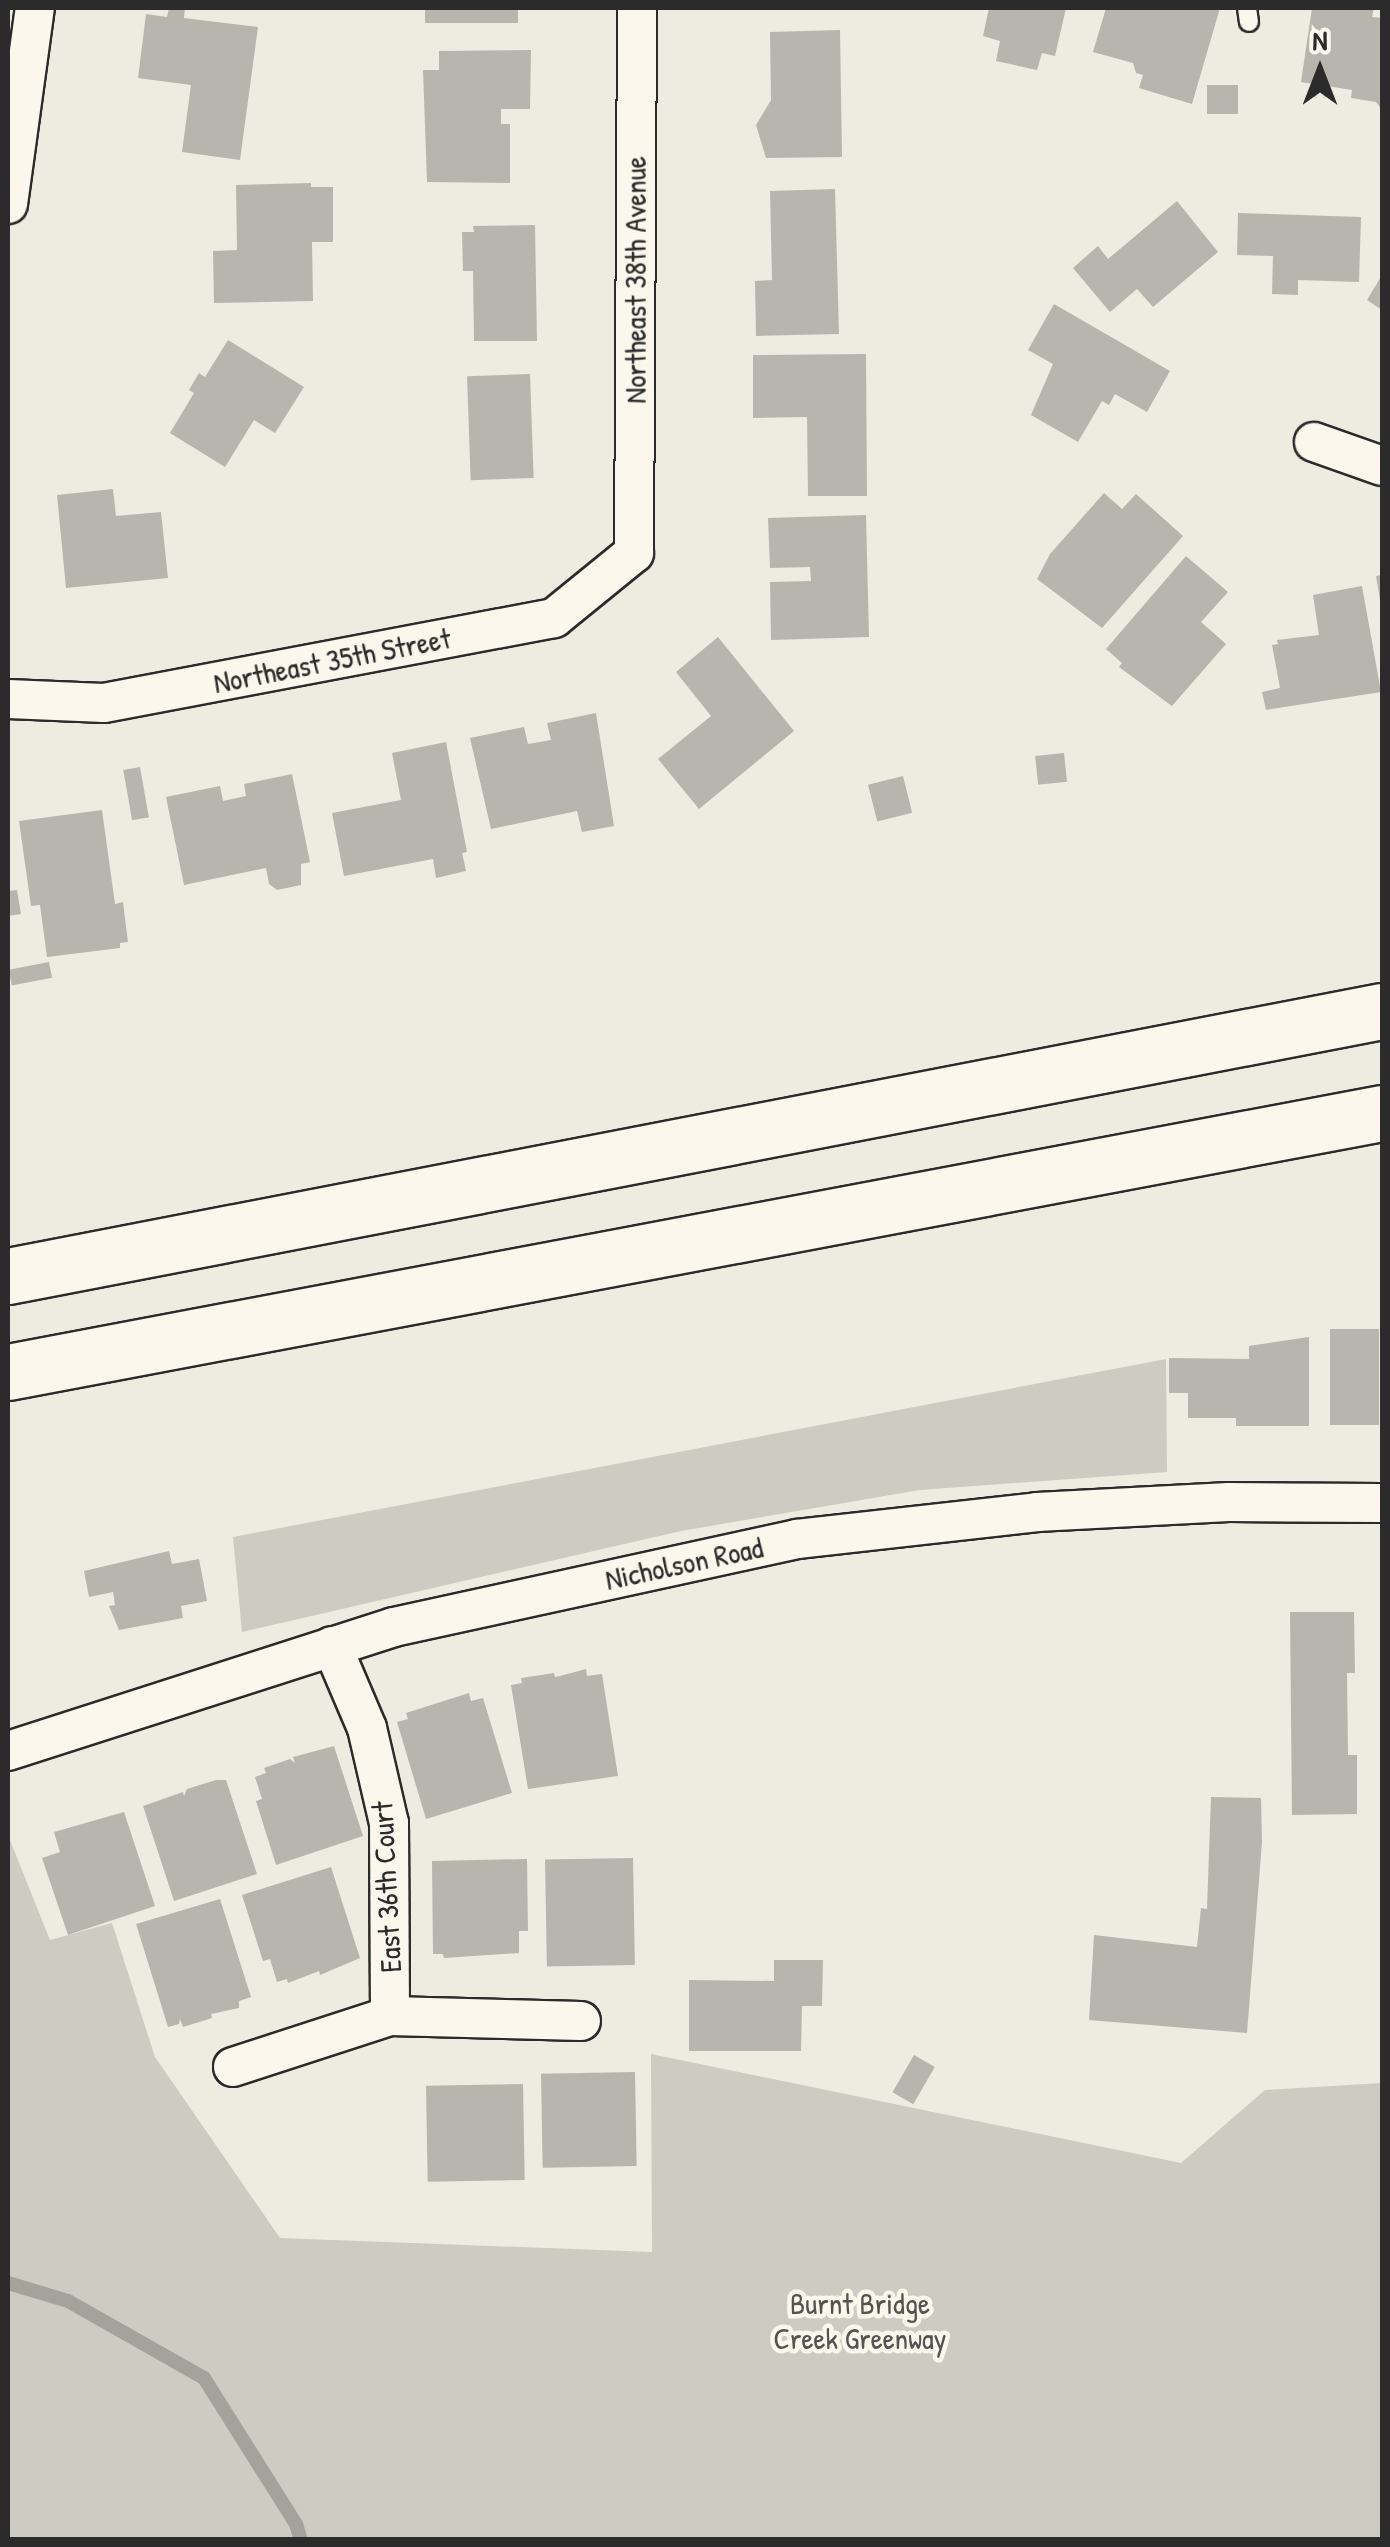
<!DOCTYPE html>
<html>
<head>
<meta charset="utf-8">
<style>
	body { margin:0 }
	#map { position:relative; width:1390px; height:2547px; overflow:hidden; background:#eeebe0; font-family:"Patrick Hand",sans-serif }
	div>[style] { position:absolute }
	.green>* { inset:0; background:#cecbc2 }
	.stream>* { height:14px; margin:-7px; padding:0 7px; transform-origin:7px; border-radius:7px; background:#a4a29a }
	.building>* { inset:0; background:#b8b5ae; transform-origin:0 0 }
	.roads { filter:drop-shadow(2px 0 #2b2b2b) drop-shadow(-2px 0 #2b2b2b) drop-shadow(0 2px #2b2b2b) drop-shadow(0 -2px #2b2b2b) }
	.lane>* { height:18px; margin:-9px; padding:0 9px; transform-origin:9px; border-radius:9px; background:#fbf7ec }
	.street>* { height:38px; margin:-19px; padding:0 19px; transform-origin:19px; border-radius:19px; background:#fbf7ec }
	.highway>* { height:55px; margin:-27.5px; padding:0 27.5px; transform-origin:27.5px; border-radius:27.5px; background:#fbf7ec }
	span { translate:-50% -50%; white-space:nowrap; text-align:center; line-height:1.15; -webkit-text-stroke:9px #fbf7ec; paint-order:stroke }
	.street-label { font-size:30px; color:#2b2b2b }
	.park-label { font-size:30px; color:#545351 }
	.frame { position:absolute; inset:0; border:10px solid #2b2b2b; pointer-events:none }
	.north { position:absolute; left:1270px; top:20px; width:100px; height:100px; -webkit-text-stroke:8px #fbf7ec; paint-order:stroke; rotate:0deg; font-size:28px; font-weight:700; line-height:40px; text-align:center; color:#2b2b2b }
	.north::after { content:''; display:block; margin:auto; width:35px; height:45px; background:#2b2b2b; clip-path:polygon(50% 0,100% 100%,50% 72%,0 100%) }
</style>
</head>
<body>
<div id="map">
	<div class="green">
		<i style="clip-path:polygon(1166px 1359px,1167px 1472px,920px 1490px,681px 1531px,242px 1632px,233px 1537px)"></i>
		<i style="clip-path:polygon(8px 1835px,50px 1940px,112px 1923px,155px 2057px,280px 2238px,652px 2252px,651px 2054px,1181px 2163px,1265px 2090px,1382px 2083px,1382px 2539px,8px 2539px)"></i>
	</div>
	<div class="stream">
		<i style="left:8px;top:2283px;width:63px;rotate:16.7deg"></i>
		<i style="left:68px;top:2301px;width:156px;rotate:29.5deg"></i>
		<i style="left:204px;top:2378px;width:173px;rotate:57.8deg"></i>
		<i style="left:296px;top:2524px;width:17px;rotate:73deg"></i>
	</div>
	<div class="building">
		<i style="clip-path:polygon(169px 8px,185px 8px,184px 18px,258px 27px,240px 160px,182px 152px,191px 85px,138px 78px,146px 14px,167px 17px)"></i>
		<i style="left:425px;top:8px;width:93px;height:15px"></i>
		<i style="clip-path:polygon(989px 8px,1066px 8px,1055px 56px,1042px 53px,1037px 70px,996px 61px,1000px 41px,983px 36px)"></i>
		<i style="clip-path:polygon(1106px 8px,1220px 8px,1192px 104px,1139px 88px,1143px 75px,1136px 73px,1133px 63px,1093px 52px)"></i>
		<i style="clip-path:polygon(1312px 8px,1374px 8px,1372px 17px,1382px 18px,1382px 110px,1376px 102px,1351px 98px,1352px 90px,1301px 82px)"></i>
		<i style="clip-path:polygon(840px 30px,842px 157px,766px 158px,756px 125px,771px 100px,770px 32px)"></i>
		<i style="clip-path:polygon(531px 50px,530px 109px,501px 109px,501px 124px,510px 124px,510px 183px,427px 182px,423px 70px,439px 70px,439px 51px)"></i>
		<i style="left:1207px;top:85px;width:31px;height:29px"></i>
		<i style="clip-path:polygon(311px 183px,311px 187px,333px 187px,333px 242px,312px 242px,313px 301px,214px 303px,213px 251px,237px 250px,236px 185px)"></i>
		<i style="clip-path:polygon(835px 189px,839px 334px,756px 336px,755px 281px,772px 280px,770px 191px)"></i>
		<i style="clip-path:polygon(1177px 201px,1218px 252px,1153px 307px,1137px 289px,1110px 312px,1073px 268px,1098px 246px,1108px 259px)"></i>
		<i style="clip-path:polygon(1238px 213px,1361px 217px,1359px 282px,1298px 280px,1298px 295px,1272px 294px,1273px 256px,1237px 255px)"></i>
		<i style="clip-path:polygon(535px 225px,537px 341px,474px 341px,473px 271px,463px 271px,462px 232px,474px 232px,473px 226px)"></i>
		<i style="clip-path:polygon(1382px 275px,1382px 310px,1367px 300px)"></i>
		<i style="clip-path:polygon(1054px 304px,1170px 371px,1147px 412px,1115px 394px,1109px 405px,1102px 401px,1078px 442px,1031px 415px,1053px 364px,1028px 350px)"></i>
		<i style="clip-path:polygon(228px 340px,304px 387px,275px 433px,254px 420px,225px 467px,170px 433px,194px 393px,189px 390px,199px 373px,205px 377px)"></i>
		<i style="clip-path:polygon(866px 354px,867px 496px,808px 496px,807px 417px,753px 418px,753px 355px)"></i>
		<i style="left:530px;top:374px;width:104px;height:63px;rotate:88deg"></i>
		<i style="clip-path:polygon(113px 489px,116px 516px,161px 512px,168px 578px,66px 588px,57px 495px)"></i>
		<i style="clip-path:polygon(1104px 493px,1122px 509px,1136px 494px,1183px 536px,1102px 628px,1037px 579px,1050px 554px)"></i>
		<i style="clip-path:polygon(866px 515px,869px 637px,771px 640px,770px 582px,811px 581px,810px 567px,770px 568px,768px 518px)"></i>
		<i style="clip-path:polygon(1186px 556px,1228px 592px,1201px 622px,1226px 644px,1172px 706px,1119px 667px,1122px 663px,1106px 649px)"></i>
		<i style="clip-path:polygon(1382px 575px,1382px 600px,1380px 600px,1376px 576px)"></i>
		<i style="clip-path:polygon(1362px 586px,1381px 692px,1266px 710px,1262px 692px,1280px 688px,1272px 645px,1278px 644px,1277px 640px,1319px 635px,1313px 595px)"></i>
		<i style="clip-path:polygon(718px 637px,794px 731px,699px 809px,658px 759px,711px 716px,676px 672px)"></i>
		<i style="clip-path:polygon(596px 713px,614px 826px,582px 832px,577px 811px,491px 829px,470px 738px,524px 727px,528px 744px,551px 740px,547px 723px)"></i>
		<i style="clip-path:polygon(446px 742px,467px 852px,462px 853px,466px 871px,436px 878px,433px 859px,344px 876px,332px 813px,401px 800px,392px 753px)"></i>
		<i style="left:1064px;top:753px;width:29px;height:29px;rotate:84deg"></i>
		<i style="left:140px;top:767px;width:51px;height:17px;rotate:80deg"></i>
		<i style="clip-path:polygon(292px 774px,310px 862px,301px 864px,301px 885px,277px 890px,269px 884px,266px 868px,184px 885px,166px 797px,220px 786px,223px 801px,246px 796px,244px 784px)"></i>
		<i style="left:903px;top:776px;width:38px;height:36px;rotate:76deg"></i>
		<i style="clip-path:polygon(102px 810px,115px 904px,123px 902px,128px 942px,120px 943px,120px 948px,47px 957px,40px 905px,31px 906px,19px 821px)"></i>
		<i style="clip-path:polygon(17px 890px,21px 914px,8px 916px,8px 891px)"></i>
		<i style="left:49px;top:962px;width:16px;height:41px;rotate:79deg"></i>
		<i style="left:1330px;top:1329px;width:49px;height:96px"></i>
		<i style="clip-path:polygon(1309px 1337px,1309px 1426px,1236px 1426px,1236px 1418px,1188px 1418px,1188px 1393px,1169px 1393px,1169px 1358px,1249px 1359px,1249px 1346px)"></i>
		<i style="clip-path:polygon(169px 1551px,172px 1564px,199px 1559px,207px 1601px,181px 1606px,183px 1618px,119px 1630px,109px 1606px,115px 1605px,113px 1592px,89px 1597px,84px 1571px)"></i>
		<i style="clip-path:polygon(1290px 1612px,1354px 1612px,1355px 1673px,1347px 1673px,1348px 1755px,1357px 1755px,1357px 1814px,1292px 1815px)"></i>
		<i style="clip-path:polygon(586px 1669px,587px 1676px,602px 1674px,618px 1776px,528px 1789px,511px 1685px,522px 1683px,521px 1678px,554px 1673px,555px 1677px,560px 1676px)"></i>
		<i style="clip-path:polygon(469px 1693px,471px 1701px,483px 1698px,512px 1793px,426px 1819px,397px 1722px,408px 1719px,406px 1713px)"></i>
		<i style="clip-path:polygon(334px 1746px,363px 1836px,276px 1865px,256px 1801px,262px 1799px,255px 1777px,266px 1773px,264px 1768px,290px 1759px,295px 1763px,293px 1757px)"></i>
		<i style="clip-path:polygon(216px 1780px,226px 1780px,257px 1874px,174px 1901px,143px 1806px,183px 1792px,184px 1796px,187px 1789px)"></i>
		<i style="clip-path:polygon(1211px 1797px,1261px 1798px,1262px 1842px,1247px 2033px,1089px 2020px,1094px 1935px,1197px 1947px,1201px 1908px,1207px 1909px)"></i>
		<i style="clip-path:polygon(124px 1812px,155px 1906px,68px 1935px,42px 1858px,60px 1852px,54px 1832px)"></i>
		<i style="left:633px;top:1858px;width:107px;height:88px;rotate:89deg"></i>
		<i style="clip-path:polygon(527px 1859px,528px 1931px,519px 1931px,519px 1953px,444px 1958px,443px 1954px,433px 1954px,432px 1861px)"></i>
		<i style="clip-path:polygon(331px 1867px,360px 1958px,320px 1975px,319px 1971px,288px 1983px,287px 1979px,277px 1982px,270px 1959px,263px 1961px,242px 1895px)"></i>
		<i style="clip-path:polygon(220px 1899px,251px 1997px,239px 2001px,239px 2008px,211px 2014px,212px 2018px,183px 2027px,180px 2019px,179px 2024px,168px 2027px,136px 1924px)"></i>
		<i style="clip-path:polygon(774px 1960px,823px 1960px,822px 2006px,802px 2006px,801px 2051px,689px 2051px,689px 1980px,774px 1981px)"></i>
		<i style="left:914px;top:2055px;width:24px;height:43px;rotate:30deg"></i>
		<i style="left:635px;top:2072px;width:94px;height:94px;rotate:89deg"></i>
		<i style="left:523px;top:2084px;width:96px;height:97px;rotate:89deg"></i>
	</div>
	<div class="roads">
		<div class="lane">
			<i style="left:1247px;top:8px;width:14px;rotate:82deg"></i>
		</div>
		<div class="street">
			<i style="left:8px;top:204px;width:198px;rotate:-82.2deg"></i>
			<i style="left:1314px;top:442px;width:72px;rotate:19.4deg"></i>
			<i style="left:8px;top:699px;width:96px;rotate:2.4deg"></i>
			<i style="left:104px;top:703px;width:458px;rotate:-10.7deg"></i>
			<i style="left:554px;top:618px;width:103px;rotate:-39.1deg"></i>
			<i style="left:634px;top:553px;width:545px;rotate:-89.68deg"></i>
			<i style="left:332px;top:1646px;width:89px;rotate:66.9deg"></i>
			<i style="left:367px;top:1728px;width:98px;rotate:77deg"></i>
			<i style="left:389px;top:1823px;width:193px;rotate:89.7deg"></i>
			<i style="left:8px;top:1751px;width:405px;rotate:-17.8deg"></i>
			<i style="left:394px;top:1627px;width:412px;rotate:-12.3deg"></i>
			<i style="left:797px;top:1539px;width:242px;rotate:-6.4deg"></i>
			<i style="left:1037px;top:1512px;width:192px;rotate:-3deg"></i>
			<i style="left:1229px;top:1502px;width:153px;rotate:0.4deg"></i>
			<i style="left:233px;top:2067px;width:165px;rotate:-18deg"></i>
			<i style="left:390px;top:2016px;width:191px;rotate:1.5deg"></i>
		</div>
		<div class="highway">
			<i style="left:8px;top:1276px;width:1399px;rotate:-10.92deg"></i>
			<i style="left:8px;top:1372px;width:1398px;rotate:-10.68deg"></i>
		</div>
	</div>
	<div class="street-label">
		<span style="left:635px;top:280px;rotate:-90deg">Northeast 38th Avenue</span>
		<span style="left:332px;top:660px;rotate:-11deg">Northeast 35th Street</span>
		<span style="left:684px;top:1563px;rotate:-12deg">Nicholson Road</span>
		<span style="left:386px;top:1887px;rotate:-93deg">East 36th Court</span>
	</div>
	<div class="park-label">
		<span style="left:860px;top:2320px">Burnt Bridge<br>Creek Greenway</span>
	</div>
	<div class="frame"></div>
	<div class="north">N</div>
</div>
</body>
</html>
